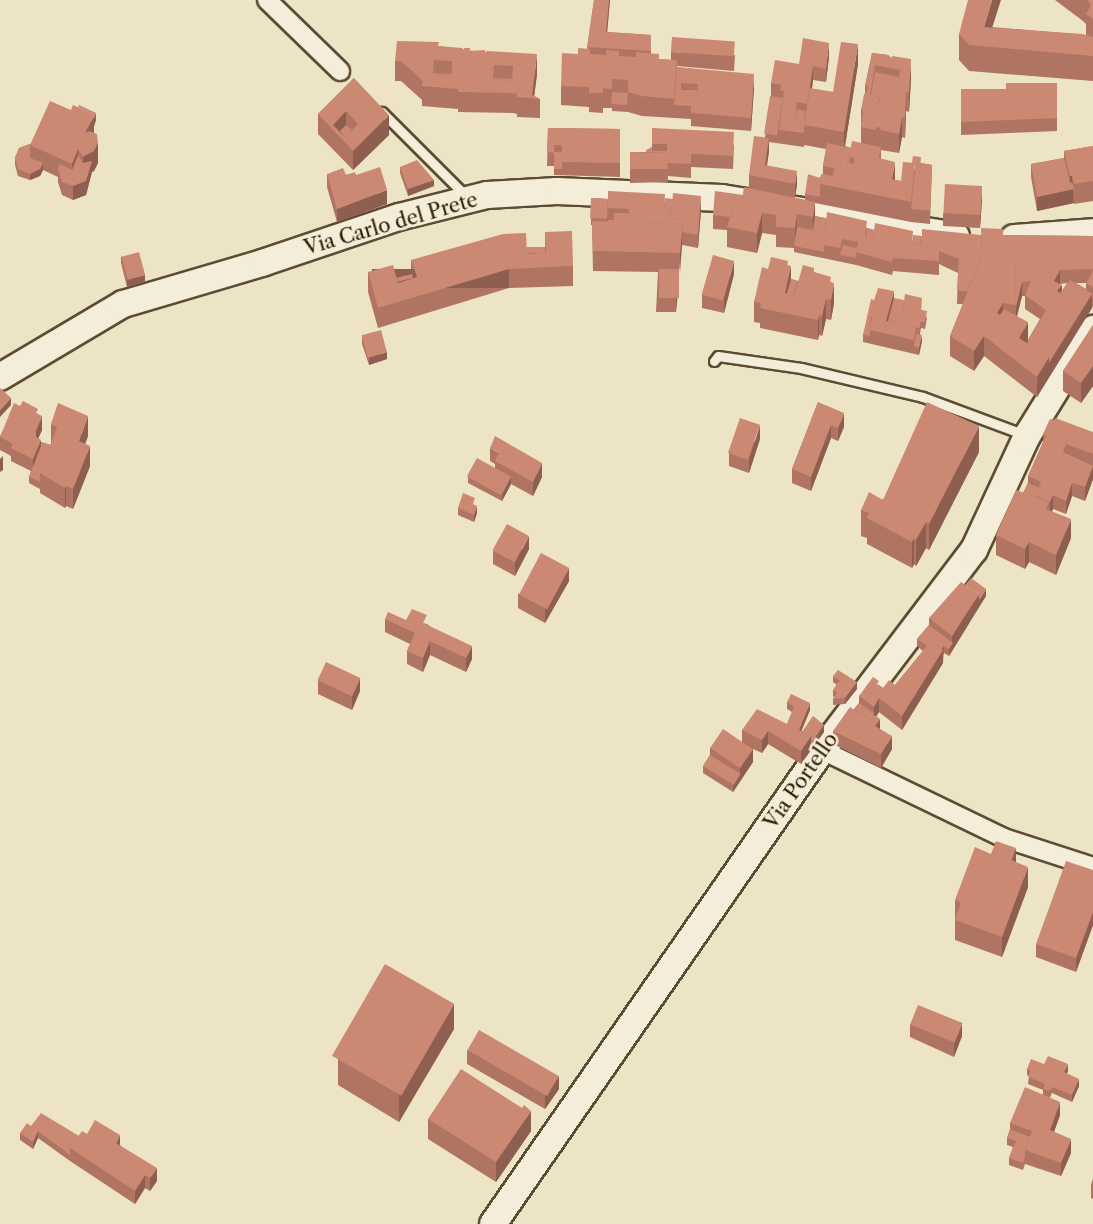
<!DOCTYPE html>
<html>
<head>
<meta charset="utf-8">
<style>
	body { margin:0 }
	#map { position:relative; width:1093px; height:1224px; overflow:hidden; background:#ede3c5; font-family:"Libre Caslon Text",serif }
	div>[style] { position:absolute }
	.roads { filter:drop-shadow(2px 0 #5c4c32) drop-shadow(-2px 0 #5c4c32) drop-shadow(0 2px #5c4c32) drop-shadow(0 -2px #5c4c32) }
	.lane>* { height:9px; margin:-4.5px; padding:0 4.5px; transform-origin:4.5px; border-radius:4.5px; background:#f3edd9 }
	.street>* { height:18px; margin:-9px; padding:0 9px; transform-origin:9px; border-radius:9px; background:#f3edd9 }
	.secondary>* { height:26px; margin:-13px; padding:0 13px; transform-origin:13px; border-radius:13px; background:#f3edd9 }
	.wall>* { inset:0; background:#af7562 }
	.shaded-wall>* { inset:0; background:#8e5f50; transform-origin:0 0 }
	.building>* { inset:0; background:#cb8872; transform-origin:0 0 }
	span { translate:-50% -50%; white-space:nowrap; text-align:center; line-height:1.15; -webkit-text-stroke:5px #f3edd9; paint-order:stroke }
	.street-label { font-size:20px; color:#2c1a01 }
</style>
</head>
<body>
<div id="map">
	<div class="roads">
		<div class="lane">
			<i style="left:382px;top:112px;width:119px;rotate:45deg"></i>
			<i style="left:714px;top:361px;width:6px;rotate:-51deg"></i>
			<i style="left:718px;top:356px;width:84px;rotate:8.2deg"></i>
			<i style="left:801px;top:368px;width:125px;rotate:13.4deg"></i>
			<i style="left:923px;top:397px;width:109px;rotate:20.4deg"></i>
		</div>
		<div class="street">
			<i style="left:267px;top:0;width:102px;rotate:44.2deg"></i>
			<i style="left:822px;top:750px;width:202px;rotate:25.8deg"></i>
			<i style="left:1004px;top:838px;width:94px;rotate:18deg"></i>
		</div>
		<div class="secondary">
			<i style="left:1014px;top:238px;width:79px;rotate:-4.3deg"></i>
			<i style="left:0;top:377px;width:143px;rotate:-30.7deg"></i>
			<i style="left:123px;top:304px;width:145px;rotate:-16.4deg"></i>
			<i style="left:262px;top:263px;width:145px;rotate:-18.6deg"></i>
			<i style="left:399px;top:217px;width:91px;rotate:-14deg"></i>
			<i style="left:487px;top:195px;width:70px;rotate:-3.3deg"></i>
			<i style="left:557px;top:191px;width:165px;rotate:2.4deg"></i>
			<i style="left:722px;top:198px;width:237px;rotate:9.2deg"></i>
			<i style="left:493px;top:1224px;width:577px;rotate:-55.24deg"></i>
			<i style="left:822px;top:750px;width:251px;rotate:-52.8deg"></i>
			<i style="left:974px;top:550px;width:126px;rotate:-65.1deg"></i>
			<i style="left:1027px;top:436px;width:126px;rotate:-58.3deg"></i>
		</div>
	</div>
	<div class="wall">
		<i style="clip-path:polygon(594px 0,610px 0,607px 32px,651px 35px,651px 54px,659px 59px,671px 60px,671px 52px,735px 55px,734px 71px,677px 66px,677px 67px,754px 87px,751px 131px,691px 126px,691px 119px,642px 116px,628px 112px,612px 111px,612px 99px,612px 108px,603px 108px,603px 113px,589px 112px,589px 107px,561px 105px,561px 86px,578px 54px,587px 49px)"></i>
		<i style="clip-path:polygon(1055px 0,1093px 0,1093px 81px,969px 71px,959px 60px,959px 34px,992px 27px,1086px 35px,1086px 24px,1083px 21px)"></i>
		<i style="clip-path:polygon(439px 46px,464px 50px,485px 52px,537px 74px,534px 96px,540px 99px,540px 118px,517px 117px,517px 114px,513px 113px,458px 112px,458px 109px,422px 106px,422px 100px,401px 81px,395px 81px,395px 61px)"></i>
		<i style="clip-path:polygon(evenodd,872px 53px,888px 55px,911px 79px,909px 112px,906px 111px,905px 138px,902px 137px,899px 153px,881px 150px,881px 159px,895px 180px,901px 181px,921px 163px,932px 165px,930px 224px,911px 222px,815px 203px,815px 216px,867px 228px,913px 241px,922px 236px,981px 235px,1093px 236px,1093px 306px,1037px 397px,984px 356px,974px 371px,950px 356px,950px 336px,963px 304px,957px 304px,958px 273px,939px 264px,939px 275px,893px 271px,892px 275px,856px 265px,794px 252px,794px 248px,776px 247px,776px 235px,762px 233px,757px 253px,727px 247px,727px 230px,713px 229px,713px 215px,743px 195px,749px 188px,749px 175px,765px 137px,771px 96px,771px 83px,799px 64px,829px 57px,826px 82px,813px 80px,812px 89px,833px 92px,858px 64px,845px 146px,851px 148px,861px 143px,861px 110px,865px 94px,865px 86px,872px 53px,769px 142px,804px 147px,804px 145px,826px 149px,823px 166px,823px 174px,805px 194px,805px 200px,771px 193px,795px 198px,797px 184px,767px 165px,769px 151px,769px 142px,872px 53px,1067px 283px,1062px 291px,1060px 284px,1067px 283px,872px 53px,1076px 283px,1086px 283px,1086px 289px,1076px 283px,872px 53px,1022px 296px,1025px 296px,1025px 309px,1040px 319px,1028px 340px,1017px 316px,1022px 296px)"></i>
		<i style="clip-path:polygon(354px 78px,389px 135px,353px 170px,318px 134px,318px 114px)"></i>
		<i style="clip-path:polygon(1057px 83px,1057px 131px,961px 135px,961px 89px,1006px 89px)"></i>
		<i style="clip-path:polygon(96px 120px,94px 126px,94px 133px,98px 163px,94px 171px,92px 172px,86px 195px,73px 200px,62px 195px,58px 182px,58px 177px,43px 170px,40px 176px,30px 180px,18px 176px,15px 165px,15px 158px,19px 148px)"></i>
		<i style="clip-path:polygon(548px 128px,620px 129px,620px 177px,554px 175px,554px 166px,547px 166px)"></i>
		<i style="clip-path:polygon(652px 128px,734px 145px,733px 169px,691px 167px,691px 178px,668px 176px,668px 182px,630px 183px,630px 152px,646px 152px,652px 149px)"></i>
		<i style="clip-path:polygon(1093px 146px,1093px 201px,1074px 204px,1074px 201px,1074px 203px,1037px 211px,1031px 177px,1031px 164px,1064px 158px,1064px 151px)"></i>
		<i style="clip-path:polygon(400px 167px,434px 186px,408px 196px,400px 173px)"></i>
		<i style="clip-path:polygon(327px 174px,356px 175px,387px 204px,337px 222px,327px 187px)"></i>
		<i style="clip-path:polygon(591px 198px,665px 202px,701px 210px,698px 248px,682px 245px,679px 273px,676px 312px,656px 312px,658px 272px,593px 271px,592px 225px,591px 225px)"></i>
		<i style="clip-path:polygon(982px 199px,980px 228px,943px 226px,943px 213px)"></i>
		<i style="clip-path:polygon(545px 232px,573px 266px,573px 286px,509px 288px,378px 328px,368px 292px,368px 272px,397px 279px,411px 274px,411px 260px,545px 247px)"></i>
		<i style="clip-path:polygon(121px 256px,145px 282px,127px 287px,121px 263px)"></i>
		<i style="clip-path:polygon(788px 266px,791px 279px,798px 281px,814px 272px,831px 282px,834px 303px,831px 320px,826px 319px,822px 336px,819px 335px,818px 340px,760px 328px,760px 323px,754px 322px,754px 302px,768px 269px)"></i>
		<i style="clip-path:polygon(734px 274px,724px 313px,702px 308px,702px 295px)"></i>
		<i style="clip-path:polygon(894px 298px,922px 310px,927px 318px,925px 329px,921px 328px,920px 334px,922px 341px,919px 355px,863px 342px,863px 335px,874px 300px)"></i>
		<i style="clip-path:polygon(1093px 325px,1093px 386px,1081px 403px,1063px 391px,1063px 371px)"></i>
		<i style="clip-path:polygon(362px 337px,387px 359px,369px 365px,362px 344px)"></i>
		<i style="clip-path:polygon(818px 402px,844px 427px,838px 441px,831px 438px,811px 491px,792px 483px,792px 469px)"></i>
		<i style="clip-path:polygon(20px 406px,38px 414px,42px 430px,38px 438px,41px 442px,51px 445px,51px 424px,88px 436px,85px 444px,90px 466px,73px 509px,66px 506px,65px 508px,40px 493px,40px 489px,29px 483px,29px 477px,31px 471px,11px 461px,11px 456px,0 450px,0 436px)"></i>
		<i style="clip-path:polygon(1093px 432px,1093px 479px,1085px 501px,1072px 496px,1066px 514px,1053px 509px,1052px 511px,1071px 538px,1056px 575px,1029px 562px,1025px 569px,996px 555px,996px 535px,1023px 493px,1028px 483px,1028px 476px,1043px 442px,1043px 434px)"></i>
		<i style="clip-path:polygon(760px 439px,749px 473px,729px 466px,729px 453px)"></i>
		<i style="clip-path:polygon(490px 448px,542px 477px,533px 496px,511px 484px,502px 501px,468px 483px,468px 477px,495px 468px,495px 464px,490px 461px)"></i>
		<i style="clip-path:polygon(979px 452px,929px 550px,926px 548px,916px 566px,914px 564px,912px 568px,867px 544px,867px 538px,861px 536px,861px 510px)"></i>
		<i style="clip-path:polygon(475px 505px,477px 513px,474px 522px,458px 515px,458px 508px)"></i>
		<i style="clip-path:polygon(529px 549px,515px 576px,493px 564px,493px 551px)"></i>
		<i style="clip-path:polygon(569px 581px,545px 623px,518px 608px,518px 594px)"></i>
		<i style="clip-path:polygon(986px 596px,949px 656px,944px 653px,943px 655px,943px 663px,902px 730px,879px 712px,876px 716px,880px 729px,892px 749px,881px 768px,833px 744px,833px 731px,854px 709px,859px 703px,859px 696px,879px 685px,883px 688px,895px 685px,923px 651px,917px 646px,917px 639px,929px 625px,929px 618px)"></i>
		<i style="clip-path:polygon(385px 619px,406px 620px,427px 624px,472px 659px,466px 672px,430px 655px,423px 672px,407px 664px,407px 651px,410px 644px,385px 632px)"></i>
		<i style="clip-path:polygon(833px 676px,857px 689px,845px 704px,833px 705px,833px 699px,834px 697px,833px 696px,833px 690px,837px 685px,833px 682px)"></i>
		<i style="clip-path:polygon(318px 680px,360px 691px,352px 710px,318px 694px)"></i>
		<i style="clip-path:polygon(787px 702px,810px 710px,801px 731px,824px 732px,801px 764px,768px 744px,762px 753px,753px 749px,753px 762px,733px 792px,703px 773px,703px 766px,710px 755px,710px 748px,742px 742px,742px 730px,787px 724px,792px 712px,787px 709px)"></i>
		<i style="clip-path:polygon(1016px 862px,1028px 887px,1002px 957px,955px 940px,955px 900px)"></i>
		<i style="clip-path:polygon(1093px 870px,1093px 925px,1076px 972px,1036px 957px,1036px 944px)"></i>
		<i style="clip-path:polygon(910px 1024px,962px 1036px,954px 1057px,910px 1037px)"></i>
		<i style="clip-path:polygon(454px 1029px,399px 1122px,338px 1085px,338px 1059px)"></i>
		<i style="clip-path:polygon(467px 1050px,559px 1089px,545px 1109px,467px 1064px)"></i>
		<i style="clip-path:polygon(1044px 1064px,1068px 1071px,1067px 1074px,1079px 1086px,1072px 1102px,1052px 1093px,1050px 1097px,1060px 1115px,1054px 1132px,1071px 1153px,1061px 1176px,1025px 1164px,1023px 1170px,1009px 1165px,1009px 1158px,1013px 1147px,1007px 1145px,1007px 1138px,1010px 1129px,1010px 1123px,1043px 1094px,1043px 1090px,1028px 1084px,1029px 1076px,1027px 1075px,1027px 1069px)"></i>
		<i style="clip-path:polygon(522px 1108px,531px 1131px,496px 1182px,428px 1139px,428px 1119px)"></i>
		<i style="clip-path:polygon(31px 1126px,79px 1136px,87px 1134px,120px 1145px,157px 1181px,150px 1191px,145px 1188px,135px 1204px,70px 1161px,38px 1138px,33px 1149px,20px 1140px,20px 1133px)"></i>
		<i style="clip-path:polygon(1093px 1178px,1093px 1199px,1091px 1198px,1091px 1185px)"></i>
	</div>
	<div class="shaded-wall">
		<i style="clip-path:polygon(609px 0,610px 0,606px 45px,606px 32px)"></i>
		<i style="clip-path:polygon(992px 0,1001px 0,986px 47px,984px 27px)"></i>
		<i style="clip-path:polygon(829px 43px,829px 57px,826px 82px,826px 69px)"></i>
		<i style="clip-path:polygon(858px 44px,858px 64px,844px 152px,844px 132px)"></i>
		<i style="clip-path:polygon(537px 54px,537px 74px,534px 98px,532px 98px)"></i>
		<i style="clip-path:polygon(911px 59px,911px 79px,909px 112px,909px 92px)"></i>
		<i style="clip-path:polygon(813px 66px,813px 80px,808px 118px,808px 104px)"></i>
		<i style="clip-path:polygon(754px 74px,754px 87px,751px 131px,751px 118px)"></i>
		<i style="clip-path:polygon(906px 92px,906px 111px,905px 138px,905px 118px)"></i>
		<i style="clip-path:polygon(346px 111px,346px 131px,340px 137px,333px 125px)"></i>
		<i style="clip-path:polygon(96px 113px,96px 120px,94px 126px,94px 136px,85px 133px,94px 116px)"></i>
		<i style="clip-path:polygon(389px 115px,389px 135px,353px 170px,353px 151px)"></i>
		<i style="clip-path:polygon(902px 117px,902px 137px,899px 153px,899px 134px)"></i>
		<i style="clip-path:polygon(769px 138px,769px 151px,765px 178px,765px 165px)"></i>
		<i style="clip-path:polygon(98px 143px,98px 163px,94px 171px,92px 172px,86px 195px,73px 200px,73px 186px,83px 177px,83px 157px)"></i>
		<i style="clip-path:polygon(78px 149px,78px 169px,72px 183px,72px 164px)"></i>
		<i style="clip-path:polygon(895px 162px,895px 182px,892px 179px)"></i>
		<i style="clip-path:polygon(43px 163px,43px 170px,40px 176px,30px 180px,30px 174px)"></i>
		<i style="clip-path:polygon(797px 171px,797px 184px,795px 198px,795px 184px)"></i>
		<i style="clip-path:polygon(1070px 176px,1072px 176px,1074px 203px,1037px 211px,1037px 197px,1070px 190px)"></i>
		<i style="clip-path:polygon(434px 180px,434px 186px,408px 196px,408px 189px)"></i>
		<i style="clip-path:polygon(982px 186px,982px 199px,980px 228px,980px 215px)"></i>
		<i style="clip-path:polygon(387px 190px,387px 204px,337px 222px,337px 209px)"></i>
		<i style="clip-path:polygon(701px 196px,701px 210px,698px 248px,698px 235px)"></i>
		<i style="clip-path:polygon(815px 202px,815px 222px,813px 237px,813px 217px)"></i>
		<i style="clip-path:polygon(762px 213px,762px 233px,757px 253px,757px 233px)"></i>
		<i style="clip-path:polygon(797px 214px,797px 234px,795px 248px,795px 228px)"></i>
		<i style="clip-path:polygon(683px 219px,682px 245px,680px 273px,680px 253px)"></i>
		<i style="clip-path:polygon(734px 261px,734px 274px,724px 313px,724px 299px)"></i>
		<i style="clip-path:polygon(788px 261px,788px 277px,791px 266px,791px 286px,786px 307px,785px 293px)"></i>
		<i style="left:509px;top:269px;width:19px;height:137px;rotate:90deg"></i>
		<i style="clip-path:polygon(679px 269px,679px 282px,676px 312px,676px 299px)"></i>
		<i style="clip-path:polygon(1060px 270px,1060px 284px,1054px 295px,1054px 281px)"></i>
		<i style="clip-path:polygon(145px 275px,145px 282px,127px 287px,127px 280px)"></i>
		<i style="clip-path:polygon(1022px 282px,1022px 296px,1016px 320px,1016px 307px)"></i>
		<i style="clip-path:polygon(834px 283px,834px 303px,831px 320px,831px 300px)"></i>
		<i style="clip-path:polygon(1062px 285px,1062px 299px,1057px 291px)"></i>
		<i style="clip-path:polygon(894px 291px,894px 305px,886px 328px,886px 334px,886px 321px)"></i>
		<i style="clip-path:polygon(1092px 294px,1092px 308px,1037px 397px,1037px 377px,1049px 357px)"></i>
		<i style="clip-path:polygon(826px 299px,826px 319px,822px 336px,822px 316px)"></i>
		<i style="clip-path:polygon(1003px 303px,1003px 323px,997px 313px)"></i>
		<i style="clip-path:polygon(819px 315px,819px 335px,818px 340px,818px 320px)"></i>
		<i style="clip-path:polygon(1028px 322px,1028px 342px,1025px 348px,1019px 338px)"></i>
		<i style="clip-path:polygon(922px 335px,922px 341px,919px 355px,919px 348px)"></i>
		<i style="clip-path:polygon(984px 336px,984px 356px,974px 371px,974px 351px)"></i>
		<i style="clip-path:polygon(387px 352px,387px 359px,369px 365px,369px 358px)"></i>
		<i style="clip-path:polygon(1093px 366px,1093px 386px,1081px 403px,1081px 383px)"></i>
		<i style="clip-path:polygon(11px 398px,11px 405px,0 417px,0 410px)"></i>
		<i style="clip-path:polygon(844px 413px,844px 427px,838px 441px,838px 428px)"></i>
		<i style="clip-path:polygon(42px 416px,42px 430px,36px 444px,36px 431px)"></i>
		<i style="clip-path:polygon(88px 416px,88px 436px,79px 461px,79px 441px)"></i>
		<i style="clip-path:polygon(760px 425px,760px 439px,749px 473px,749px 460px)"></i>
		<i style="clip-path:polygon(831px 425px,831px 438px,811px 491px,811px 477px)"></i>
		<i style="clip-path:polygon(979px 426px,979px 452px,929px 550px,929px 524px)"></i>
		<i style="clip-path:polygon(41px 440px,41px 453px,33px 472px,33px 459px)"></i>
		<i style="clip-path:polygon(90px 446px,90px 466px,73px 509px,73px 489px)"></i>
		<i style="clip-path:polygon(3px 456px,3px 470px,0 472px,0 459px)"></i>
		<i style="clip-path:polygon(542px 463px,542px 477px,533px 496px,533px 482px)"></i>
		<i style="clip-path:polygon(1093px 466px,1093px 479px,1085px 501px,1085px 487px)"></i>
		<i style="clip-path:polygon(511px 477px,511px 484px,502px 501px,502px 495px)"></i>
		<i style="clip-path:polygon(1072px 483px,1072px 496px,1066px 514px,1066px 501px)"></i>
		<i style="clip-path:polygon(66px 486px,66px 506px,65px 508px,65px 488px)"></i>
		<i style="clip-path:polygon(1053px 495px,1053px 509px,1050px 516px,1050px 502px)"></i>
		<i style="clip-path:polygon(477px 506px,477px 513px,474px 522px,474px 515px)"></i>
		<i style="clip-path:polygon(1071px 519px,1071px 538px,1056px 575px,1056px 555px)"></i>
		<i style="clip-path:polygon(926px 522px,926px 548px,916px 566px,916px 540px)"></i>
		<i style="clip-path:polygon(529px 536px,529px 549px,515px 576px,515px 563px)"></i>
		<i style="clip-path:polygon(914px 538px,914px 564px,912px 568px,912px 542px)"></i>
		<i style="clip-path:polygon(1029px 542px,1029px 562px,1025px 569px,1025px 549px)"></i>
		<i style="clip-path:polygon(569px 568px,569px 581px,545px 623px,545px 609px)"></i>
		<i style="clip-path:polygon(986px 589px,986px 596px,979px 607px,979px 600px)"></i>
		<i style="clip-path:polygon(979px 594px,979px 607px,949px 656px,949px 649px,952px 643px,952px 636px)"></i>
		<i style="clip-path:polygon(430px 641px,430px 655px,423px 672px,423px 658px)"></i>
		<i style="clip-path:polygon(472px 646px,472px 659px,466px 672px,466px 658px)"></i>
		<i style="clip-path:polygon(944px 646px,943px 663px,902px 730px,902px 716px,937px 654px)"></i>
		<i style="clip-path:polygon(360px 678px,360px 691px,352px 710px,352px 696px)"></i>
		<i style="clip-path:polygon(857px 682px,857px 689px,845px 704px,845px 698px)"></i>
		<i style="clip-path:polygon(879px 698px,879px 712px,874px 720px,865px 731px,874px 713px,874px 707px)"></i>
		<i style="clip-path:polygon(810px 703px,810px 710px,797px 742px,797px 735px)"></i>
		<i style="clip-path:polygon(880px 719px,880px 733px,875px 726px)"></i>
		<i style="clip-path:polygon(824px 725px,824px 732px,801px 764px,801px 751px,811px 736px)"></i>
		<i style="clip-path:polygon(768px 731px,768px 744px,762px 753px,762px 740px)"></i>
		<i style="clip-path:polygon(892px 736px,892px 749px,881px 768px,881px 754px)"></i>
		<i style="clip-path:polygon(753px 749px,753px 762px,733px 792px,733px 786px,740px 774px,740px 768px)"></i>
		<i style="clip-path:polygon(1016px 848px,1016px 868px,1011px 860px)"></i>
		<i style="clip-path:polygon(1028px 867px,1028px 887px,1002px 957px,1002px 937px)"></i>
		<i style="clip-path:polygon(1093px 912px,1093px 925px,1076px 972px,1076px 958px)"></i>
		<i style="clip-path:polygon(454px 1004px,454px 1029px,399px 1122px,399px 1096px)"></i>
		<i style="clip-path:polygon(962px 1023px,962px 1036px,954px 1057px,954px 1044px)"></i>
		<i style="clip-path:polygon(1068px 1064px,1068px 1071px,1064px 1079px,1064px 1072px)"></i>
		<i style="clip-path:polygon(559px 1076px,559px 1089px,545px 1109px,545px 1096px)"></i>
		<i style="clip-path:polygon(1079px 1079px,1079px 1086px,1072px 1102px,1072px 1095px)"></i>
		<i style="clip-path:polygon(1060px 1102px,1060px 1115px,1050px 1143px,1050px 1130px)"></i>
		<i style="clip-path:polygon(531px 1111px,531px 1131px,496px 1182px,496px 1162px)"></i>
		<i style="clip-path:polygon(38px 1131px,38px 1138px,33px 1149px,33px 1142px)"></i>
		<i style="clip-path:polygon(120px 1135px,120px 1148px,116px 1143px)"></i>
		<i style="clip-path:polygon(1071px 1139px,1071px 1153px,1061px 1176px,1061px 1163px)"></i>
		<i style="clip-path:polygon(157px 1168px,157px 1181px,150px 1191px,150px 1178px)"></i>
		<i style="clip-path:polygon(145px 1175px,145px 1188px,135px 1204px,135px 1191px)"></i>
	</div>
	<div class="building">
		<i style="clip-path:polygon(594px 0,609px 0,606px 32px,651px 35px,651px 51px,587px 47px)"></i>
		<i style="clip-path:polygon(968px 0,992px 0,984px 27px,1082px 34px,1093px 37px,1093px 56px,969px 45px,959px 34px)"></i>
		<i style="clip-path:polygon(1087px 0,1093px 0,1093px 19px,1086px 14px,1091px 5px)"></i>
		<i style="left:672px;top:37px;width:63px;height:15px;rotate:4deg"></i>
		<i style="clip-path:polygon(803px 38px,829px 43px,826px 69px,813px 66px,807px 104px,797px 102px,795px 118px,805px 119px,804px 133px,779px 130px,784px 91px,780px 91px,781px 85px,771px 83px,775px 60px,799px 64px)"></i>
		<i style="clip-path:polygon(evenodd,397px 41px,439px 42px,438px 46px,462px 48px,464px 50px,464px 48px,470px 48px,470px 51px,485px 50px,485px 53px,487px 51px,537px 54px,532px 95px,540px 99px,517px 97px,517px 94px,513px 93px,458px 92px,458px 89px,422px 86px,423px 81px,401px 61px,395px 61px,397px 41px,434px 60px,452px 61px,452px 75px,433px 74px,434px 60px,397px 41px,494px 65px,513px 66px,512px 81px,493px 79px,494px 65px)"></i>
		<i style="clip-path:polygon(841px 42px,858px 44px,844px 132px,804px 125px,810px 88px,833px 92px)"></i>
		<i style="clip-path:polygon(578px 48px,590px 49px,590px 54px,606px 55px,606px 50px,619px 51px,619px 56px,636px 57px,636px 52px,659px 54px,659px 59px,677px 60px,674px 99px,642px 96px,628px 92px,628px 80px,612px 79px,612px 89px,603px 88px,603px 93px,589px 93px,589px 87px,561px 86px,562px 53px,578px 54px)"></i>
		<i style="clip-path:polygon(evenodd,872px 53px,888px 55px,892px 58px,892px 56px,911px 59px,909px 92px,906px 92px,905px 118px,902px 117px,899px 134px,880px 130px,881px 128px,876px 127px,876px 130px,861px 127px,863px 110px,861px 110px,864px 94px,866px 94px,868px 86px,865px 86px,872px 53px,875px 65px,900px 70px,894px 104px,879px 101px,880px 97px,870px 95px,875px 65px)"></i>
		<i style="clip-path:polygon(evenodd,677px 67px,754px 74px,751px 118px,691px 113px,691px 106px,674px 105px,677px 67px,681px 83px,698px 84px,697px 96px,681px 95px,681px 83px)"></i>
		<i style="clip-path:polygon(875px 72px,899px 77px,894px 104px,880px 102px,880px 97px,871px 95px)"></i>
		<i style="left:434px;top:73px;width:18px;height:1px;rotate:3deg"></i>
		<i style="clip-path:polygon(evenodd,354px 78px,389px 115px,353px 151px,318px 114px,354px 78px,346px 111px,358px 124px,345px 137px,333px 125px,346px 111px)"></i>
		<i style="clip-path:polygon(494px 78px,512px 79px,512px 81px,494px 79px)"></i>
		<i style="clip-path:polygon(1006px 83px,1057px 83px,1057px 118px,961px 122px,961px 89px,1006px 89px)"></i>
		<i style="clip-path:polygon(681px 90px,697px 90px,697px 96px,681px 95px)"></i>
		<i style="left:612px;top:92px;width:16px;height:12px;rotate:4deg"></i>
		<i style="left:770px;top:96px;width:13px;height:38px;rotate:9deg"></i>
		<i style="clip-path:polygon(50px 101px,71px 110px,73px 105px,91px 113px,94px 116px,85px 133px,89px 131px,97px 134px,98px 143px,94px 151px,83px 157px,78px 149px,72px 164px,30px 145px)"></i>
		<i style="clip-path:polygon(79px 105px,96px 113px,94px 119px,94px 116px,91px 113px,78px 107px)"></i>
		<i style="left:797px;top:109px;width:9px;height:9px;rotate:13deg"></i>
		<i style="clip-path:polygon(346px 125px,352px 130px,345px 137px,340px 131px)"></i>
		<i style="clip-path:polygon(548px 128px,620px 129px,620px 163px,562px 162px,562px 145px,554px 145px,554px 153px,547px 152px)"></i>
		<i style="clip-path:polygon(652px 128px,734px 132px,733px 156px,691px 154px,691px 164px,667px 163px,668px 169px,630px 169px,630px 152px,667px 153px,667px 144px,652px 144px)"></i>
		<i style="clip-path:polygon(754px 136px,769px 138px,765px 165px,797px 171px,795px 184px,749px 175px)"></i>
		<i style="clip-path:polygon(852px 141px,881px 147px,879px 158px,895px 162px,892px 179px,901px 181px,903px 162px,915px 163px,911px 202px,820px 184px,821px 174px,833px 176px,834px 168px,823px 166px,824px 160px,842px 164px,842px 168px,847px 169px,848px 162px,854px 164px,854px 158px,849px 157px)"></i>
		<i style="clip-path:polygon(827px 143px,851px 148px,849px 163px,848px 162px,847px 169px,842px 168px,842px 164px,824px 160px)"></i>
		<i style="clip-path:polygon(30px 144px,30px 158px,43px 163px,40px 169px,30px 174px,18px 169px,15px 158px,19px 148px)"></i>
		<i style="clip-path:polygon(1093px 146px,1093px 181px,1074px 184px,1072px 176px,1070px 176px,1064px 151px)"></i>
		<i style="clip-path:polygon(652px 147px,652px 151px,667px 151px,667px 153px,646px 152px,646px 150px)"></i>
		<i style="left:554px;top:152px;width:8px;height:17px"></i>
		<i style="clip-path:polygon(78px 155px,83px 163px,92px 161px,86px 181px,73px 186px,62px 182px,58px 169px,60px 164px,72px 170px)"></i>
		<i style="clip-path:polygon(913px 156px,921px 157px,920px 171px,932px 172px,930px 211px,911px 209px,915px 170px,915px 163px,912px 163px)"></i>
		<i style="clip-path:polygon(1064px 158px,1070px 183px,1072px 182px,1074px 189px,1037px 197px,1031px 164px)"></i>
		<i style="clip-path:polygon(417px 160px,434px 180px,408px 189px,400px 167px)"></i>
		<i style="clip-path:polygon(921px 163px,932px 165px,932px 179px,932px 172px,920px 171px)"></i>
		<i style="clip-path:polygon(380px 167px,387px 190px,337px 209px,327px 174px,343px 168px,346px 175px,355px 172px,356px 175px)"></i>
		<i style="clip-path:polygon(808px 174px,820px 178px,820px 197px,805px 194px)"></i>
		<i style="left:945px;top:184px;width:37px;height:29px;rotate:3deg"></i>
		<i style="clip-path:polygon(744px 187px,815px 202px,813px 217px,797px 214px,795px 228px,776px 227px,776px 215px,762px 213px,757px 233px,727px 227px,734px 205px,741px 206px)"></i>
		<i style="clip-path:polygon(608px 191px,665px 194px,664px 214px,671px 215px,673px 193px,701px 196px,698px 235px,682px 232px,683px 219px,669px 218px,669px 224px,608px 222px,608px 220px,614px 220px,614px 213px,629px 213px,629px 209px,608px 208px)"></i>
		<i style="clip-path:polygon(715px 191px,743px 195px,741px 206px,734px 205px,730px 217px,713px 215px)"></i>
		<i style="left:591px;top:198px;width:17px;height:20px;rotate:3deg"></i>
		<i style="left:665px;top:198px;width:8px;height:16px;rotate:7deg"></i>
		<i style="clip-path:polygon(827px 212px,867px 221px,865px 237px,873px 239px,875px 223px,913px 231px,912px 244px,922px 245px,922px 229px,981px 235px,982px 255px,967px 292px,957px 290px,959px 259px,939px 251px,939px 261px,893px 258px,892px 262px,856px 252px,858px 242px,842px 239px,840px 248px,824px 245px)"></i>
		<i style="clip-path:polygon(815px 216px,826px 218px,824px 252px,794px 246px,797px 227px,813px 230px)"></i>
		<i style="clip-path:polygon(669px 218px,683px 219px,680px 253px,593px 251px,592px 221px,669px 224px)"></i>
		<i style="clip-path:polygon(867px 228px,874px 230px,873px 239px,866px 238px)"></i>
		<i style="clip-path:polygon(981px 228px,1003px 229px,1003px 260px,1015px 259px,1016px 305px,1003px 303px,997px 313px,1000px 315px,1004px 309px,1028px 322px,1019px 338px,1049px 357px,1037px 377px,984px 336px,974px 351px,950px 336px,982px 255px)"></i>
		<i style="clip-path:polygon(572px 231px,573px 266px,509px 269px,378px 308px,368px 272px,393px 265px,398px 283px,417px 277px,411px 260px,503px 234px,526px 233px,527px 254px,546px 253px,545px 232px)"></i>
		<i style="left:913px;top:235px;width:9px;height:9px;rotate:6deg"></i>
		<i style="clip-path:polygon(1003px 235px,1093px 236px,1093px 269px,1060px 270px,1054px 281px,1062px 285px,1057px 291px,1075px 303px,1084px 289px,1092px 294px,1049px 363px,1049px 357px,1027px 343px,1046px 310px,1025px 295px,1031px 281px,1022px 282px,1016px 307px,1015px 259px,1003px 260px)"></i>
		<i style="clip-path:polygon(843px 245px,857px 248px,856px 258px,840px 255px)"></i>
		<i style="left:545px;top:247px;width:6px;height:18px;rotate:90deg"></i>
		<i style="left:139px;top:252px;width:24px;height:18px;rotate:75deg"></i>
		<i style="left:713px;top:255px;width:22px;height:41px;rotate:16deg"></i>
		<i style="clip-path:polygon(771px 257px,788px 261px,787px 265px,791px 266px,785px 293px,794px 296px,803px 265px,814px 268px,814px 272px,831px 277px,830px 282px,834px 283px,831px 300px,826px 299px,822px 316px,819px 315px,818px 320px,760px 308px,761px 303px,754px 302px,762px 267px,768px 269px)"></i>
		<i style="left:659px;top:269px;width:20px;height:29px"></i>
		<i style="clip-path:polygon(1093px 270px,1093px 287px,1086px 284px)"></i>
		<i style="left:412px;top:274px;width:4px;height:16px;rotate:76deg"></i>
		<i style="left:791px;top:279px;width:7px;height:16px;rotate:16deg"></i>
		<i style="clip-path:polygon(1070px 280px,1093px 294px,1092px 301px,1092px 294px,1084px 289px,1075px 303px,1060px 293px)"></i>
		<i style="clip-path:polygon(878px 288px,894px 291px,886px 321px,901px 324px,905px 294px,922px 298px,920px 328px,916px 327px,914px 340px,870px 330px,872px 317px,869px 316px)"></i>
		<i style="clip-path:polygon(894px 298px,904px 300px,901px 324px,888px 321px)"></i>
		<i style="clip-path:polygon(871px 299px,874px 300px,869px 316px,871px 317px,870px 336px,863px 335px)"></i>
		<i style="clip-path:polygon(921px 310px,927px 311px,925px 322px,920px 322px)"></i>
		<i style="clip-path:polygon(1093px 325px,1093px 366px,1081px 383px,1063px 371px)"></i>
		<i style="left:381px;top:330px;width:23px;height:20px;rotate:75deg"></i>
		<i style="clip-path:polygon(916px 334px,922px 335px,919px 348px,914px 346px)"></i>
		<i style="clip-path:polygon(0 388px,11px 398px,0 410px)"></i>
		<i style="clip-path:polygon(23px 401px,38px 409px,36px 413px,42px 416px,36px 431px,36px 437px,41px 440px,33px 459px,11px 448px,13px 444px,0 437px,14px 403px,20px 406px)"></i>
		<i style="clip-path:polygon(818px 402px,844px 413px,838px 428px,831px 425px,811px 477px,792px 469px)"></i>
		<i style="clip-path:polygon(927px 402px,979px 426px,929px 524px,926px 522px,916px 540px,914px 538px,912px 542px,867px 518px,869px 513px,861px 510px,869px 492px,883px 500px)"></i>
		<i style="clip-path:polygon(58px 403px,88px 416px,79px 441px,90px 446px,73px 489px,66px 486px,65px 488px,40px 473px,57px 427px,51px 424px)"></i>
		<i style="left:740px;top:418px;width:21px;height:37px;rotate:19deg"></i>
		<i style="clip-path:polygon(1055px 418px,1093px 432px,1093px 454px,1066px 444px,1063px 452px,1093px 466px,1085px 487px,1072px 483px,1066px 501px,1053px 495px,1050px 502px,1035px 496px,1041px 482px,1028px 476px,1046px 436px,1043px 434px,1050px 419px,1054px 420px)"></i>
		<i style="clip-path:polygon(495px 436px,542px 463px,533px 482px,495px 461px,499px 453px,490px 448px)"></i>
		<i style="clip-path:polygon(41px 442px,51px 445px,40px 473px,40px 482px,29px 477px,41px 446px)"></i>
		<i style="left:477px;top:458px;width:39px;height:21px;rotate:29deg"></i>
		<i style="clip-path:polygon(1028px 483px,1039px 488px,1035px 497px,1023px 493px)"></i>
		<i style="clip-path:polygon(1016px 490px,1049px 502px,1046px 509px,1071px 519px,1056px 555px,1029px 542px,1025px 549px,996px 535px)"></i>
		<i style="clip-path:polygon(463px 493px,475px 498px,473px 504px,477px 506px,474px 515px,458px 508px)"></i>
		<i style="left:507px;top:524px;width:25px;height:30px;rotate:29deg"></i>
		<i style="left:541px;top:553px;width:32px;height:47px;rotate:28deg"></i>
		<i style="clip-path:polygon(971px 578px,986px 589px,979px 600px,979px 594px,965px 585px)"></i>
		<i style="clip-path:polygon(961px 582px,979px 594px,952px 636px,929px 618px)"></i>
		<i style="clip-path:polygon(412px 609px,427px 615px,423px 623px,472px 646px,466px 658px,430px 641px,423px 658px,407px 651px,415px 633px,385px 619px,388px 612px,406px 620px)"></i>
		<i style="clip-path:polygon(929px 625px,953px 643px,949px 649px,944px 646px,942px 649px,930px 642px,927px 646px,917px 639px)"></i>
		<i style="clip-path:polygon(930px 642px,943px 650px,902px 716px,879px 698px,874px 707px,859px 696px,873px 677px,879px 681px,877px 684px,883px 688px,889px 680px,895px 685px)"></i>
		<i style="left:326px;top:662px;width:38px;height:20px;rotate:25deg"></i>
		<i style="clip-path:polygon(838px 670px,857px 682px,845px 698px,833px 699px,837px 693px,833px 690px,840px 680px,833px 676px)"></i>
		<i style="clip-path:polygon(791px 694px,810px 703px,799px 730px,787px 724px,794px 707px,787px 702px)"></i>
		<i style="clip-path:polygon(859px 703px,874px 713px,873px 714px,870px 712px,865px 717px,854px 709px)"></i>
		<i style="clip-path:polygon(850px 707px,865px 717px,870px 712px,880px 719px,875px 726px,892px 736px,881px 754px,833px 731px)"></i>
		<i style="clip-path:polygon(757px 709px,811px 736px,801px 751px,768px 731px,762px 740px,742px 730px)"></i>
		<i style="clip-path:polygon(813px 716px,824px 725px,811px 743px,811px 736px,802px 732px)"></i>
		<i style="left:723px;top:729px;width:36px;height:23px;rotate:34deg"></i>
		<i style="left:710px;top:755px;width:36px;height:13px;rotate:32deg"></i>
		<i style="clip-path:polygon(996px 841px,1016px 848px,1011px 860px,1028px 867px,1002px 937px,955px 920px,961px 903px,955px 900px,975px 847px,991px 854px)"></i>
		<i style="clip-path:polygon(1066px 861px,1093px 870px,1093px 912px,1076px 958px,1036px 944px)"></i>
		<i style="left:385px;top:964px;width:80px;height:106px;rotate:30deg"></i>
		<i style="left:918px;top:1005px;width:48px;height:21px;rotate:22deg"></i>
		<i style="left:479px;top:1030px;width:92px;height:23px;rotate:30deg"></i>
		<i style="clip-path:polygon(1048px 1056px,1068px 1064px,1064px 1072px,1079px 1079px,1072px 1095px,1052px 1087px,1050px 1091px,1043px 1089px,1045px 1084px,1028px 1077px,1031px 1071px,1027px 1069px,1031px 1059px,1044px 1064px)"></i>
		<i style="clip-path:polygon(461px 1069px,522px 1108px,524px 1105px,531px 1111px,496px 1162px,428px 1119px)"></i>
		<i style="clip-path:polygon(1025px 1087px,1060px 1102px,1050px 1130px,1071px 1139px,1061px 1163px,1025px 1150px,1032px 1131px,1010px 1123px)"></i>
		<i style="clip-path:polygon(41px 1113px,79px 1136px,70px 1148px,70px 1155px,38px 1131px,33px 1142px,20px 1133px,27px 1123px,31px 1126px)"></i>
		<i style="clip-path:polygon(95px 1120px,120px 1135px,116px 1143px,157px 1168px,150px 1178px,145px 1175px,135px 1191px,70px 1148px,82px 1131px,87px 1134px)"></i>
		<i style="clip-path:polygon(1010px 1129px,1030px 1137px,1025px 1150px,1025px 1157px,1023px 1163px,1009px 1158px,1016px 1141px,1007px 1138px)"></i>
	</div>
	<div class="street-label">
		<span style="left:391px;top:224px;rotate:-16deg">Via Carlo del Prete</span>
		<span style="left:801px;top:781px;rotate:-55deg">Via Portello</span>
	</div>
</div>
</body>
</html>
